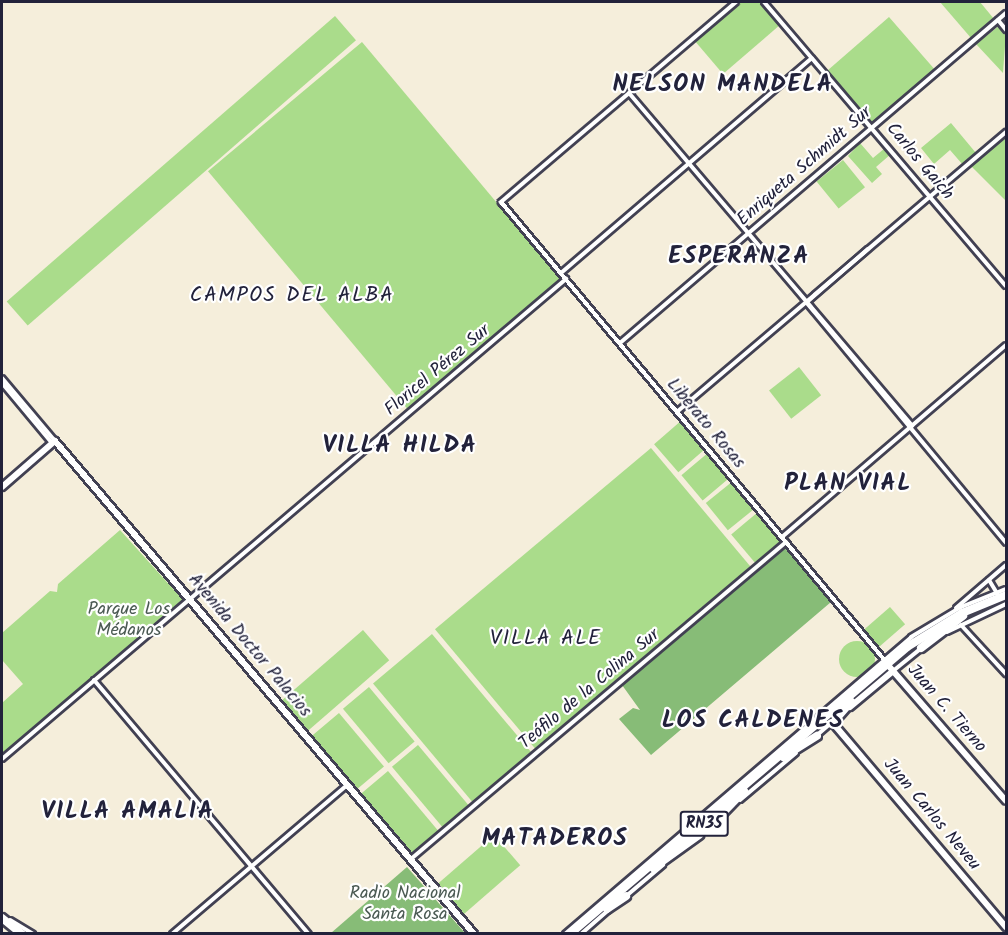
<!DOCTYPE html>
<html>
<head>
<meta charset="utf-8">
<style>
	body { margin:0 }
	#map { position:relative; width:1008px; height:935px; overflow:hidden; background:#f5eedb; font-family:Kalam,sans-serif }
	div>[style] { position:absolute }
	.green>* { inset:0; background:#aadc8b; transform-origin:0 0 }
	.round { border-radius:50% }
	.forest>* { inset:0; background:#87bc77 }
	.roads { filter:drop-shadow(2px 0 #424153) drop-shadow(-2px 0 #424153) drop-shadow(0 2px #424153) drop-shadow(0 -2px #424153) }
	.minor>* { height:4px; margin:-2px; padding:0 2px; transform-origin:2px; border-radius:2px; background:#fff }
	.major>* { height:6px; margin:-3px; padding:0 3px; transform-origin:3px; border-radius:3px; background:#fff }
	.highway>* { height:8px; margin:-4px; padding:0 4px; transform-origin:4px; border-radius:4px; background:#fff }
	span { translate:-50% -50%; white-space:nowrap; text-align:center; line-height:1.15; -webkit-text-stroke:4.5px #fff; paint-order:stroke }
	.shield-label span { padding:2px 4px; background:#fff; border:2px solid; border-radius:4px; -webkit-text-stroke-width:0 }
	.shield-label { font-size:16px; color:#22223b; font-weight:700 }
	.street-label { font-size:18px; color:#22223b }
	.park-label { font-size:18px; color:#4b5a53 }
	.quarter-label { font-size:21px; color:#22223b; letter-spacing:1.5px }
	.district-label { font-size:24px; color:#22223b; font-weight:700; letter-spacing:1.5px }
	.frame { position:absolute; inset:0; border:3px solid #22223b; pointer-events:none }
</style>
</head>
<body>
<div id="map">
	<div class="green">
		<i style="clip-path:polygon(739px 2px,761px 2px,781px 24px,723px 74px,694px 40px)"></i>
		<i style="clip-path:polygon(940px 2px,980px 2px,994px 19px,971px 38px)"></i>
		<i style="left:335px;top:16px;width:32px;height:435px;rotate:49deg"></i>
		<i style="left:889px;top:17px;width:70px;height:83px;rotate:49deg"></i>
		<i style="clip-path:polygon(1000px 25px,1006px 33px,1003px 73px,976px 44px)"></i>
		<i style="left:362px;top:42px;width:311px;height:201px;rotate:50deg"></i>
		<i style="clip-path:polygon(951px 123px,976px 153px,963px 165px,950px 150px,934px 164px,921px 148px)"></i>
		<i style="clip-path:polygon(1006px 136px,1006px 201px,971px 166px)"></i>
		<i style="clip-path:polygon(860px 143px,873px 158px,885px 148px,891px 154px,876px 167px,882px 174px,872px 183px,848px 156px)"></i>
		<i style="left:843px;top:160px;width:35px;height:34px;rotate:51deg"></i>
		<i style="left:799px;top:367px;width:36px;height:38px;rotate:52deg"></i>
		<i style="left:682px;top:420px;width:37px;height:37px;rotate:49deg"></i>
		<i style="left:651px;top:448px;width:157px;height:282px;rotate:50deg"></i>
		<i style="left:709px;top:452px;width:33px;height:36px;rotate:50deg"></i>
		<i style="left:733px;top:481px;width:35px;height:35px;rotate:51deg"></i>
		<i style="left:758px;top:512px;width:39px;height:35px;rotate:50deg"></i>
		<i style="clip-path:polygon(120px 530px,184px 601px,2px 757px,2px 703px,23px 684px,2px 660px,2px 633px,50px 591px,57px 592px,58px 584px)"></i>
		<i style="left:890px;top:607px;width:23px;height:35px;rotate:49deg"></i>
		<i style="left:363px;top:630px;width:40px;height:108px;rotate:49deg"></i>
		<i style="left:432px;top:634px;width:155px;height:77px;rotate:50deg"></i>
		<i class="round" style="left:839px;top:641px;width:36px;height:36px"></i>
		<i style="left:369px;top:687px;width:71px;height:34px;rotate:50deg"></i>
		<i style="left:339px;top:713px;width:70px;height:38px;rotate:50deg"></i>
		<i style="left:418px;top:745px;width:80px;height:34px;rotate:50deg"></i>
		<i style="left:388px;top:771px;width:80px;height:38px;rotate:50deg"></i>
		<i style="left:494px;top:835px;width:40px;height:76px;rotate:49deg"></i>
	</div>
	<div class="forest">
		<i style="clip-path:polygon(784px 547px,831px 602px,651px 755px,619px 719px,633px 708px,640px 710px,622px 685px)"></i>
		<i style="clip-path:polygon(407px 867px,465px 933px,331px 933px)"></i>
	</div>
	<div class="roads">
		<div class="minor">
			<i style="left:736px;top:2px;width:309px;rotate:139.6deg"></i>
			<i style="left:501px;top:202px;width:601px;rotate:50.06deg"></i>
			<i style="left:764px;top:2px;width:373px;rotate:49.6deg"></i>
			<i style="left:998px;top:20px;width:13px;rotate:51deg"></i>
			<i style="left:629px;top:93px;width:437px;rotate:49.6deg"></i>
			<i style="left:561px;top:273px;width:330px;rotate:-40.6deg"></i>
			<i style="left:806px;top:302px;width:313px;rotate:50.3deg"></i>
			<i style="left:807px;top:302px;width:81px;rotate:-41deg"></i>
			<i style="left:620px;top:343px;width:508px;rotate:-40.53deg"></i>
			<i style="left:2px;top:378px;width:82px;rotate:49.9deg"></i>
			<i style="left:2px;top:383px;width:78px;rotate:50.2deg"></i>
			<i style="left:678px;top:411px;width:431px;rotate:-40.4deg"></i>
			<i style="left:782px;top:537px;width:295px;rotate:-40.6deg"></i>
			<i style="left:989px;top:580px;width:17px;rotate:59deg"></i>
			<i style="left:956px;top:608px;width:66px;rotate:-40.7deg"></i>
			<i style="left:961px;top:625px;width:67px;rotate:47.4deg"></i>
			<i style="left:947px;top:632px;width:65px;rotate:-25.4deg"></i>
			<i style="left:893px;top:671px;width:36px;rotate:-39deg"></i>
			<i style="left:94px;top:680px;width:333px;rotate:49.8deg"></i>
			<i style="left:816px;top:736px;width:21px;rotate:-41deg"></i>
			<i style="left:2px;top:759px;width:741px;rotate:-40.4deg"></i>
			<i style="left:740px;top:800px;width:73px;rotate:-40deg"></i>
			<i style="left:699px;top:835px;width:16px;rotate:-43deg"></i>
			<i style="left:411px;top:859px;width:491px;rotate:-40.2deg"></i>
			<i style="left:625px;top:897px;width:50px;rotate:-40.1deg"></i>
			<i style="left:10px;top:920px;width:27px;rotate:31deg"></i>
			<i style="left:172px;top:934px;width:230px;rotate:-40.4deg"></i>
			<i style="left:565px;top:934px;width:456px;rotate:-40.6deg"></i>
			<i style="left:911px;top:637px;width:58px;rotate:-31deg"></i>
			<i style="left:961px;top:607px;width:48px;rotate:-21.8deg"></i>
			<i style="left:581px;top:934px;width:38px;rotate:-41deg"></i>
		</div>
		<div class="major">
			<i style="left:2px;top:487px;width:70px;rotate:-41deg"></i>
			<i style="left:55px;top:441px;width:647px;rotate:49.64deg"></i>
			<i style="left:887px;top:664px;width:181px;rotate:49deg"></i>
			<i style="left:850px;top:707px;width:56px;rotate:-39.9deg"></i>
			<i style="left:838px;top:718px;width:7px;rotate:146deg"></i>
			<i style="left:832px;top:722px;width:269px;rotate:49.7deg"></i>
		</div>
		<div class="highway">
			<i style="left:921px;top:648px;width:53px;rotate:-37.3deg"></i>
			<i style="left:836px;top:719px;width:23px;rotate:-49deg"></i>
			<i style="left:783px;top:757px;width:40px;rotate:-32deg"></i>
			<i style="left:712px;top:824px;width:46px;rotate:-45.9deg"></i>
			<i style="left:653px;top:868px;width:57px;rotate:-35.7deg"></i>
			<i style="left:607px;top:909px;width:23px;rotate:-34deg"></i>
			<i style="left:2px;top:918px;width:26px;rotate:39deg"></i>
			<i style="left:570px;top:934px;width:443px;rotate:-40.4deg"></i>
			<i style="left:907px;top:647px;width:65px;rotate:-31.7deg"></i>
			<i style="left:962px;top:613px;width:48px;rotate:-22.2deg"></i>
		</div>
	</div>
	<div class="shield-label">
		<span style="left:704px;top:824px">RN35</span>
	</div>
	<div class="street-label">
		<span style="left:919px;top:162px;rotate:50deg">Carlos Gaich</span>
		<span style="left:805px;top:167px;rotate:-41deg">Enriqueta Schmidt Sur</span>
		<span style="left:438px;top:371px;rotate:-40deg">Floricel Pérez Sur</span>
		<span style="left:705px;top:424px;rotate:50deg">Liberato Rosas</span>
		<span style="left:249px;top:646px;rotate:50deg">Avenida Doctor Palacios</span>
		<span style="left:590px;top:690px;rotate:-40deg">Teófilo de la Colina Sur</span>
		<span style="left:946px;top:709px;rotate:49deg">Juan C. Tierno</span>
		<span style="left:931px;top:815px;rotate:50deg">Juan Carlos Neveu</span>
	</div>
	<div class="park-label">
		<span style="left:129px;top:621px">Parque Los<br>Médanos</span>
		<span style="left:405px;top:905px">Radio Nacional<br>Santa Rosa</span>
	</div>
	<div class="quarter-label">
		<span style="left:292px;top:296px">CAMPOS DEL ALBA</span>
		<span style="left:546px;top:639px">VILLA ALE</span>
	</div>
	<div class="district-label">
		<span style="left:723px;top:85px">NELSON MANDELA</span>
		<span style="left:739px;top:257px">ESPERANZA</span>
		<span style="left:400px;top:446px">VILLA HILDA</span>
		<span style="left:848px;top:484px">PLAN VIAL</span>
		<span style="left:753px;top:721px">LOS CALDENES</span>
		<span style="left:128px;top:812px">VILLA AMALIA</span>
		<span style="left:555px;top:839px">MATADEROS</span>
	</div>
	<div class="frame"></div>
</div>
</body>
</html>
